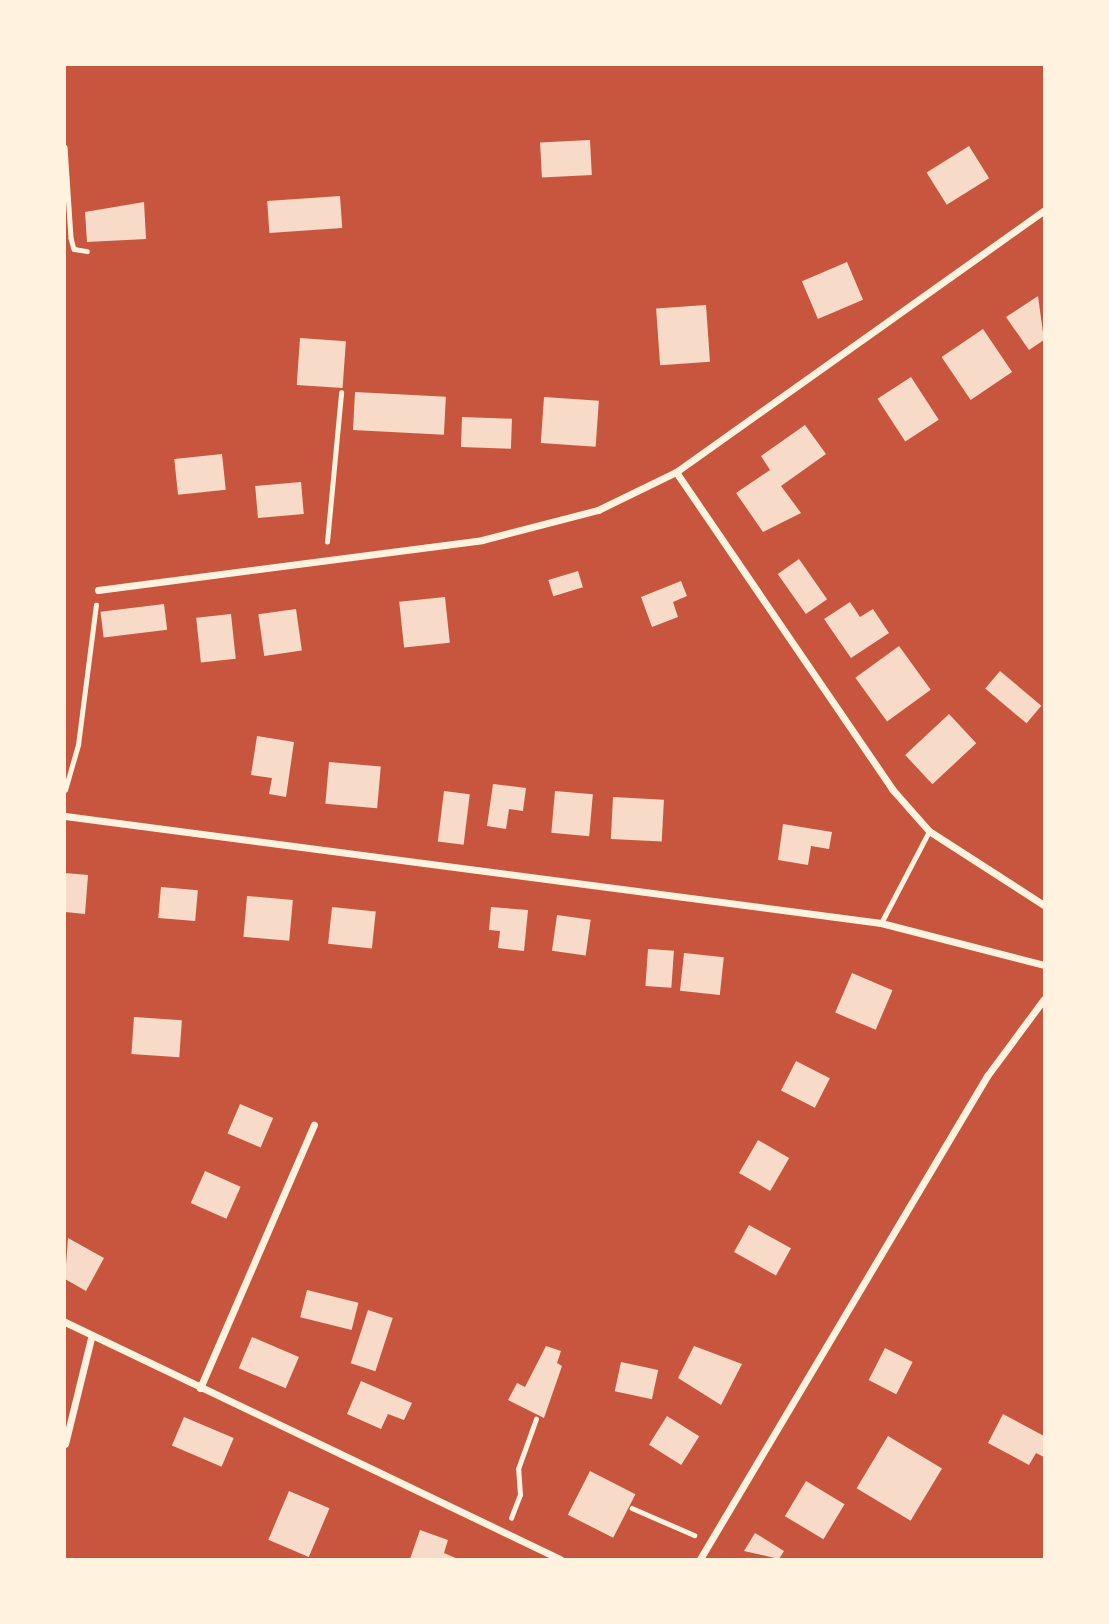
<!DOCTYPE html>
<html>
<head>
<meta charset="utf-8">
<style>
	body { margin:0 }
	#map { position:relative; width:1109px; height:1624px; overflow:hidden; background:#c8553d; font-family:Commissioner,sans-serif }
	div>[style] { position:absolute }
	.building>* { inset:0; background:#f7dbc8; transform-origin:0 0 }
	.path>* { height:4.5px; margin:-2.25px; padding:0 2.25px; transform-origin:2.25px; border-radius:2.25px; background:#fff3e0 }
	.service>* { height:5px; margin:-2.5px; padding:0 2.5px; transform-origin:2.5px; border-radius:2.5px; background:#fff3e0 }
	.minor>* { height:7px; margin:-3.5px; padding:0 3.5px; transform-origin:3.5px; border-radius:3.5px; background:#fff3e0 }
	span { translate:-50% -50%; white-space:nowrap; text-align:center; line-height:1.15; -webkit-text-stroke:7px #fff3e0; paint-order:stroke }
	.frame { position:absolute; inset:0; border:66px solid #fff3e0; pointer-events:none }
</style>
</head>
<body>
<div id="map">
	<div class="building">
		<i style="left:590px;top:140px;width:35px;height:50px;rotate:87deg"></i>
		<i style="left:969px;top:146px;width:38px;height:50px;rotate:58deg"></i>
		<i style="left:340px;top:196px;width:32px;height:73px;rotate:86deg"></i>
		<i style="clip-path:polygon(144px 202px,146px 239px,87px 242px,85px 212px)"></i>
		<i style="left:847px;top:262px;width:41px;height:49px;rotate:67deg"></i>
		<i style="clip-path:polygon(1038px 296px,1044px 340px,1029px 350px,1006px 317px)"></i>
		<i style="left:706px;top:305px;width:57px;height:50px;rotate:86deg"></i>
		<i style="left:983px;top:329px;width:52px;height:50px;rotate:56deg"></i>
		<i style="left:300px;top:338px;width:46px;height:47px;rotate:4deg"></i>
		<i style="left:911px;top:377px;width:51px;height:40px;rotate:57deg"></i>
		<i style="left:355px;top:392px;width:91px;height:38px;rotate:3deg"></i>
		<i style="left:544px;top:397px;width:55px;height:46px;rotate:4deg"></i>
		<i style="left:462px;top:417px;width:50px;height:30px;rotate:2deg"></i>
		<i style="clip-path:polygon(805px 425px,826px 454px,781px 486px,801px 513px,763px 532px,736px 493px,770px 470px,761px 456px)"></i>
		<i style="left:222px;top:454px;width:36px;height:48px;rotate:84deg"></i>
		<i style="left:301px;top:482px;width:32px;height:46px;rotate:85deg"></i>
		<i style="left:799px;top:559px;width:49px;height:26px;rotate:55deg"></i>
		<i style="left:578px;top:571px;width:17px;height:31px;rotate:73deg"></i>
		<i style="clip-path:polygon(681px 581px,687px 596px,673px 602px,678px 617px,652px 627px,641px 597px)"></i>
		<i style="left:445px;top:597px;width:46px;height:46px;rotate:84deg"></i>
		<i style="clip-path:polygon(850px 602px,860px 617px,873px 609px,889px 633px,851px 658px,824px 619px)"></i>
		<i style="left:164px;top:604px;width:26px;height:64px;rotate:83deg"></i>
		<i style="left:296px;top:609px;width:42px;height:38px;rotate:82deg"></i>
		<i style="left:231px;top:614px;width:45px;height:35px;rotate:84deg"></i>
		<i style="left:899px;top:646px;width:54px;height:54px;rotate:54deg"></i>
		<i style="left:1000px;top:671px;width:54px;height:23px;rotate:40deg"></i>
		<i style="left:949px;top:714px;width:40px;height:60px;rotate:47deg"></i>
		<i style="clip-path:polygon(257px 736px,294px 742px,286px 797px,269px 794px,272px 778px,251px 775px)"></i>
		<i style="left:329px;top:762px;width:52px;height:42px;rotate:5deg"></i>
		<i style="clip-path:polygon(493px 784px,526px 788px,523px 811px,509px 809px,506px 829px,487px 826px)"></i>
		<i style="left:444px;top:791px;width:26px;height:51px;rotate:7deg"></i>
		<i style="left:555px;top:791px;width:38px;height:42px;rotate:5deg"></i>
		<i style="left:613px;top:797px;width:51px;height:42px;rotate:3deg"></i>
		<i style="clip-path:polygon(783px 824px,832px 832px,829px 849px,811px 846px,808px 865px,778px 860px)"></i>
		<i style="clip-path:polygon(65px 873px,88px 875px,85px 914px,65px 912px)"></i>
		<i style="left:161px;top:887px;width:37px;height:31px;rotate:5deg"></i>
		<i style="left:247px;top:896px;width:46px;height:41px;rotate:5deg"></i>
		<i style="left:332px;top:907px;width:44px;height:37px;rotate:6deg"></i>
		<i style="clip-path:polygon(491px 907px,528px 910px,524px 951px,498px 948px,500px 931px,489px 930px)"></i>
		<i style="left:557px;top:915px;width:34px;height:36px;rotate:8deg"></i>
		<i style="left:648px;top:949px;width:26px;height:37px;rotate:4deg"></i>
		<i style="left:684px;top:953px;width:40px;height:38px;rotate:6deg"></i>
		<i style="left:852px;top:973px;width:44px;height:43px;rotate:23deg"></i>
		<i style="left:134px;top:1017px;width:48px;height:37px;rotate:4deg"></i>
		<i style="left:796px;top:1061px;width:38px;height:33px;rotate:27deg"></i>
		<i style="left:240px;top:1104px;width:36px;height:32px;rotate:23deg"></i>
		<i style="left:758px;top:1140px;width:36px;height:38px;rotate:30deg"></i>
		<i style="left:205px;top:1171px;width:39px;height:35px;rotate:24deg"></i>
		<i style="left:749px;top:1225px;width:48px;height:31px;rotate:29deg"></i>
		<i style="clip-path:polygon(68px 1238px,104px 1258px,86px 1291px,65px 1279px)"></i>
		<i style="left:307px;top:1290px;width:53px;height:28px;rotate:14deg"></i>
		<i style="left:368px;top:1310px;width:26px;height:56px;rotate:18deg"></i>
		<i style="left:252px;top:1337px;width:51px;height:34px;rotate:23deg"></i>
		<i style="clip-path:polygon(546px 1346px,561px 1351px,557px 1363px,562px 1366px,544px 1418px,508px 1400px,517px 1383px,525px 1387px)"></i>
		<i style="clip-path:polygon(694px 1346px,742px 1364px,721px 1405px,678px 1378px)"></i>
		<i style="left:885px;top:1348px;width:31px;height:36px;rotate:27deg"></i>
		<i style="left:621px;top:1362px;width:38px;height:30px;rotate:12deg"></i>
		<i style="clip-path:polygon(361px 1381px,412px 1403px,404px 1420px,388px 1414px,381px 1429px,347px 1414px)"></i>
		<i style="clip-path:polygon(1003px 1414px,1044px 1436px,1044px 1457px,1036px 1453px,1029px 1465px,988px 1443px)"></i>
		<i style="left:667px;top:1416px;width:38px;height:34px;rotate:32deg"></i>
		<i style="left:184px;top:1417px;width:54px;height:31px;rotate:23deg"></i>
		<i style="left:888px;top:1436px;width:63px;height:61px;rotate:31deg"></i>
		<i style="left:590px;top:1471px;width:51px;height:49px;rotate:27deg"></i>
		<i style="left:806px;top:1481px;width:45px;height:41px;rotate:31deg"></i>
		<i style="left:289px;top:1491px;width:44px;height:53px;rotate:23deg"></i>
		<i style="clip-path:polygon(420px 1530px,448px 1540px,444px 1553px,458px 1559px,410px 1559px)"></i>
		<i style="clip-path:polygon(755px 1533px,784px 1551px,779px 1559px,744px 1551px)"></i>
	</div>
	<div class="path">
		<i style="left:65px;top:147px;width:91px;rotate:86.2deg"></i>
		<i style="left:71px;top:238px;width:11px;rotate:75deg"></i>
		<i style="left:74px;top:249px;width:13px;rotate:9deg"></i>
		<i style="left:327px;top:542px;width:150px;rotate:-84.6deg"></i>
		<i style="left:65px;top:790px;width:47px;rotate:-73.9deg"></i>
		<i style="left:78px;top:745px;width:141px;rotate:-82.7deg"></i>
		<i style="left:632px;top:1508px;width:68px;rotate:23.5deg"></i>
		<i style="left:511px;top:1518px;width:25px;rotate:-69deg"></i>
		<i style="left:520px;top:1495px;width:26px;rotate:-94deg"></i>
		<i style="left:518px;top:1469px;width:53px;rotate:-70.2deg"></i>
	</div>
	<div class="service">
		<i style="left:881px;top:923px;width:104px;rotate:-62.4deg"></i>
	</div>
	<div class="minor">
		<i style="left:676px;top:472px;width:384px;rotate:55.7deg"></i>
		<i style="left:892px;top:789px;width:56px;rotate:48.6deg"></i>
		<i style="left:929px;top:831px;width:137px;rotate:32.8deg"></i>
		<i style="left:98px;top:590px;width:387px;rotate:-7.4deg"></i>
		<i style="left:482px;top:540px;width:120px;rotate:-14.5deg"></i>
		<i style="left:598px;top:510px;width:87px;rotate:-26deg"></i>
		<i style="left:676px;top:472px;width:452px;rotate:-35.4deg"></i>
		<i style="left:65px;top:816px;width:823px;rotate:7.47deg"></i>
		<i style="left:881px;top:923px;width:168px;rotate:14.4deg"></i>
		<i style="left:65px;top:1322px;width:549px;rotate:25.58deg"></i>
		<i style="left:200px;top:1388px;width:287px;rotate:-66.6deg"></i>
		<i style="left:65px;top:1444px;width:109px;rotate:-76.2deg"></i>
		<i style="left:700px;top:1559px;width:562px;rotate:-59.28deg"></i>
		<i style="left:987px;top:1076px;width:96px;rotate:-53.5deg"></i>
	</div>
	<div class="frame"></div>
</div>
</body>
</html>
